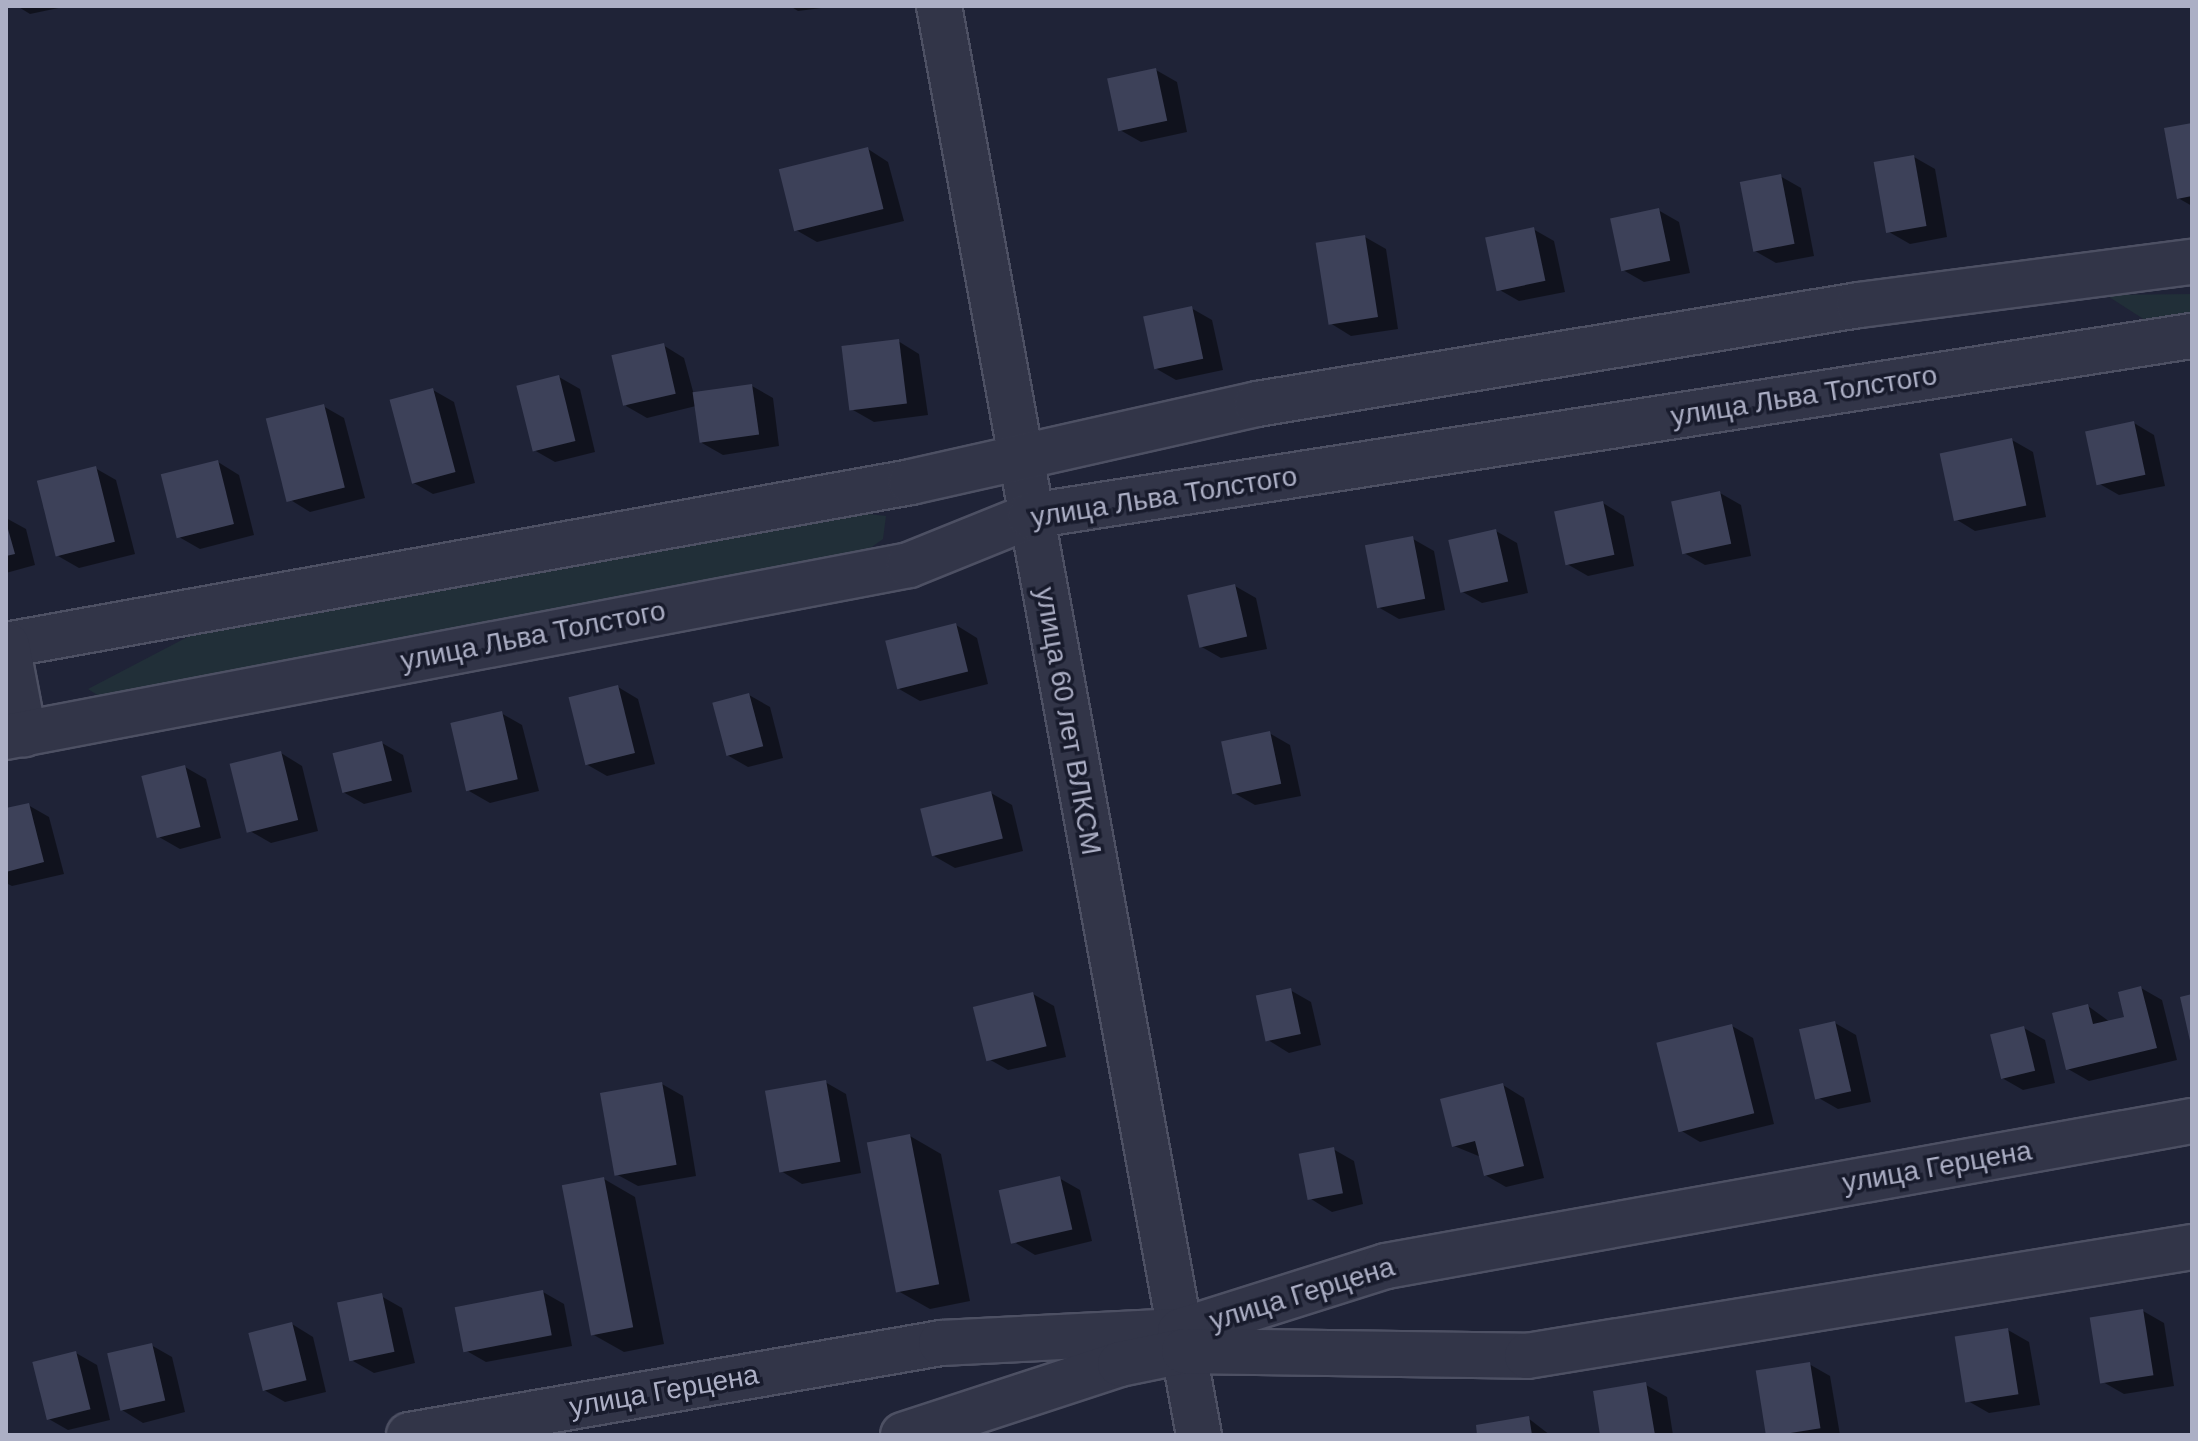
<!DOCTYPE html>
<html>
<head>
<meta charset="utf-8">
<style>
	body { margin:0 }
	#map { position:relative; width:2198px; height:1441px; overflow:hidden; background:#1f2337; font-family:Helvetica,sans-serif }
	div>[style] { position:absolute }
	.green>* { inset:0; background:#212f38 }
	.shadow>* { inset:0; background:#0007 }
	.building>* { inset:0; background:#3d4159; transform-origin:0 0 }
	.roads { filter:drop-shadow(2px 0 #4d5063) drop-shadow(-2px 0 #4d5063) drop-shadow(0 2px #4d5063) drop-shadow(0 -2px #4d5063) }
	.minor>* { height:44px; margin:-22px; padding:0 22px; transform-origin:22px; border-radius:22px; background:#323548 }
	span { translate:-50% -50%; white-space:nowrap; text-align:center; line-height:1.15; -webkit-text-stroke:7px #181b2c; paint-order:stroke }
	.street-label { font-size:28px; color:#acafc5 }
	.frame { position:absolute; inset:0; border:8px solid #acafc5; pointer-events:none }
</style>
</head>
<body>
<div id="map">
	<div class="green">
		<i style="clip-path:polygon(2192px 294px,2192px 323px,2145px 320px,2106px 295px)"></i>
		<i style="clip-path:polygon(860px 513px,886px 516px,883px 539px,845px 566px,116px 707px,88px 689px,199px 631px)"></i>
	</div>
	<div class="shadow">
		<i style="clip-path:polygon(17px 6px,68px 6px,30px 14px)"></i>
		<i style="clip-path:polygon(790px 6px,837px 6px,798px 11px)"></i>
		<i style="clip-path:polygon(1156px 70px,1177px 82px,1187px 132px,1141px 142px,1120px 130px)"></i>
		<i style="clip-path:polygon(2192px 125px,2192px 206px,2178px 198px)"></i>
		<i style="clip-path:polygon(868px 149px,888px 162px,904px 221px,817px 242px,796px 230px)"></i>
		<i style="clip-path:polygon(1914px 157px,1935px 169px,1947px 237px,1910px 244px,1889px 232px)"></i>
		<i style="clip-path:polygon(1780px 176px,1801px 188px,1814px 256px,1776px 263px,1755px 251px)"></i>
		<i style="clip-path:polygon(1658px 210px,1679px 222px,1690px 273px,1644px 282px,1623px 270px)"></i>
		<i style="clip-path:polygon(1533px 229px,1554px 241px,1565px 292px,1519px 301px,1498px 289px)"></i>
		<i style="clip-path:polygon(1365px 237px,1386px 249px,1398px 329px,1351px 336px,1330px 323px)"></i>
		<i style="clip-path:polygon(1191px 308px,1212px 320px,1223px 370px,1176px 380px,1155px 368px)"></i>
		<i style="clip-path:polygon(898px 341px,919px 354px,928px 415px,874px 422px,853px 410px)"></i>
		<i style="clip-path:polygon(663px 345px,684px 358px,694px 395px,752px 386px,773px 398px,779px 446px,723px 455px,702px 443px,696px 406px,647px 418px,626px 406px)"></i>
		<i style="clip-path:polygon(559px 377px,580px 389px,595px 452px,555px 462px,534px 450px)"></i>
		<i style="clip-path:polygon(433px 390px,454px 402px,475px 483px,433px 494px,412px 482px)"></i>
		<i style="clip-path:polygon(323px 406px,344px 418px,365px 498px,310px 512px,289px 499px)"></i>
		<i style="clip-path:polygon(2134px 423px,2154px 435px,2165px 486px,2119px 495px,2098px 483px)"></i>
		<i style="clip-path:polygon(2012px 440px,2033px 452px,2046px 517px,1975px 531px,1954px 518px)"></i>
		<i style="clip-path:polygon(218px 462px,239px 475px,254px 535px,200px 549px,179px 537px)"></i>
		<i style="clip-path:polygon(95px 468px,116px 480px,135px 554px,79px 568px,58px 556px)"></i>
		<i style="clip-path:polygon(1720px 493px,1741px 505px,1751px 556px,1705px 565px,1684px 553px)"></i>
		<i style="clip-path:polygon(1603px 503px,1624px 516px,1634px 566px,1588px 576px,1567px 564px)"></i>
		<i style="clip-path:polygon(6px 518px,26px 529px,35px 565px,6px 573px)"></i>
		<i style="clip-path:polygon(1496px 531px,1517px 543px,1528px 593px,1482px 603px,1461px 591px)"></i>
		<i style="clip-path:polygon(1413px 539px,1434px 551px,1445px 610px,1399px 619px,1378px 607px)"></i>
		<i style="clip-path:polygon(1235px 586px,1256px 598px,1267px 649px,1221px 658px,1200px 646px)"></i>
		<i style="clip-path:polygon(956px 625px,977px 638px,988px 684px,920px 701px,899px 689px)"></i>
		<i style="clip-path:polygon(618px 687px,638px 699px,655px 764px,607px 776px,586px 764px)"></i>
		<i style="clip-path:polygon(749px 695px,770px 707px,783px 758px,748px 767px,727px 755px)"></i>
		<i style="clip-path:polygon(501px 713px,522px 725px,539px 791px,490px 803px,469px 791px)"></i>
		<i style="clip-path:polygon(1269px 733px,1290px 745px,1301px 796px,1255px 805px,1234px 793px)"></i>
		<i style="clip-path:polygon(382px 743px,403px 755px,412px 792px,364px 804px,343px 792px)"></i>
		<i style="clip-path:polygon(281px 753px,302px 766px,318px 831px,271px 843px,250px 831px)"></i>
		<i style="clip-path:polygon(185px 767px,206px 779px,221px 838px,180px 849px,159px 837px)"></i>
		<i style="clip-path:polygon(991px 793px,1012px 805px,1023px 851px,955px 868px,934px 856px)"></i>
		<i style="clip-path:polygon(28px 805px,49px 817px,64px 874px,12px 886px,6px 883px,6px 810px)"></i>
		<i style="clip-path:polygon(2141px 988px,2162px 1000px,2177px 1060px,2089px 1081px,2068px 1069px,2088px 1006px,2110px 1022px,2127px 1018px)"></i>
		<i style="clip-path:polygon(1290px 990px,1311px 1002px,1321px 1045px,1289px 1053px,1268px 1040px)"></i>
		<i style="clip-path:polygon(1033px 994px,1054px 1006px,1066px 1057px,1008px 1070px,987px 1058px)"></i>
		<i style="clip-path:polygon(1835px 1023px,1856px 1035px,1871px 1102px,1838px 1109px,1817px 1097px)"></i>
		<i style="clip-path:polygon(1732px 1026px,1753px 1038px,1774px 1124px,1700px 1142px,1680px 1130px)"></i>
		<i style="clip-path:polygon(2024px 1028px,2045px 1040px,2055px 1083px,2023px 1090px,2002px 1078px)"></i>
		<i style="clip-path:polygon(825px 1082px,846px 1094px,861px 1173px,802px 1184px,781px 1171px)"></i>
		<i style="clip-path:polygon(662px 1084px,683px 1096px,696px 1176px,638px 1186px,616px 1174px)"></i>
		<i style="clip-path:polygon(1503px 1085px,1524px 1098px,1544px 1178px,1506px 1187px,1485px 1175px,1481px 1157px,1454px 1146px)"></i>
		<i style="clip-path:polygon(910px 1136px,941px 1154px,970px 1301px,930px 1309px,898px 1291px)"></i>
		<i style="clip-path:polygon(1333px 1149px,1354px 1161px,1363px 1204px,1332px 1212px,1311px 1199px)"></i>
		<i style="clip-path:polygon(1059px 1178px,1080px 1190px,1092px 1241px,1035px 1255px,1014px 1242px)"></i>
		<i style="clip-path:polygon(604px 1179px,635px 1197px,664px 1344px,624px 1352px,592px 1334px)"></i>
		<i style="clip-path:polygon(543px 1292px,564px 1304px,572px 1346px,486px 1362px,465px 1350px)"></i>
		<i style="clip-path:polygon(381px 1296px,402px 1308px,415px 1363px,374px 1373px,353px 1361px)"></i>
		<i style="clip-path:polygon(2143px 1311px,2164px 1323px,2174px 1386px,2124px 1394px,2103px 1382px)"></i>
		<i style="clip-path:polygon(292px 1324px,313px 1337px,326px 1392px,285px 1402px,264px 1390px)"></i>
		<i style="clip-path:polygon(2008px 1330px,2029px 1342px,2040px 1405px,1989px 1413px,1968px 1401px)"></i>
		<i style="clip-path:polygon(151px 1345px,172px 1357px,185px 1412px,143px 1423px,122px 1410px)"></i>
		<i style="clip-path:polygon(76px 1353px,97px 1365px,110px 1420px,68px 1430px,47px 1418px)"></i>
		<i style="clip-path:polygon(1809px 1364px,1830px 1376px,1840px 1435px,1769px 1435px,1759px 1372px)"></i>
		<i style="clip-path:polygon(1646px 1385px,1667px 1397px,1673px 1435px,1602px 1435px)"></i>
		<i style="clip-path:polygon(1528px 1418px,1550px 1435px,1479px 1435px)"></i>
	</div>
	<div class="building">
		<i style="left:1156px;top:68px;width:54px;height:50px;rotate:78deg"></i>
		<i style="clip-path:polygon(2192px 123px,2192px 196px,2177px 199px,2164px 128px)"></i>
		<i style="left:868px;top:147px;width:64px;height:92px;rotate:76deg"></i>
		<i style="left:1914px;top:155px;width:72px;height:41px;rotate:80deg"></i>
		<i style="left:1781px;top:174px;width:71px;height:42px;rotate:79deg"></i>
		<i style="left:1659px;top:208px;width:54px;height:50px;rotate:78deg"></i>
		<i style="left:1534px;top:227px;width:55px;height:50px;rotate:78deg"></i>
		<i style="left:1365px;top:235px;width:83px;height:50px;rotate:81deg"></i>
		<i style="left:1192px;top:306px;width:54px;height:50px;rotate:78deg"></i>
		<i style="left:899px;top:339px;width:65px;height:58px;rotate:83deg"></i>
		<i style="left:664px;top:343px;width:52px;height:54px;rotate:77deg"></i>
		<i style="left:559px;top:375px;width:68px;height:44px;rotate:76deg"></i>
		<i style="left:752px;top:384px;width:51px;height:60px;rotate:82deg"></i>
		<i style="left:433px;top:388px;width:87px;height:45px;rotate:75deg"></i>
		<i style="left:324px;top:404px;width:86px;height:60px;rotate:76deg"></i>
		<i style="left:2134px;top:421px;width:55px;height:50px;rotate:78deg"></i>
		<i style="left:2012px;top:438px;width:69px;height:74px;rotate:78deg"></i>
		<i style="left:218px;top:460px;width:66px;height:59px;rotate:76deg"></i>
		<i style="left:96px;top:466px;width:78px;height:61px;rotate:76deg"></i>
		<i style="left:1720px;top:491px;width:54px;height:50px;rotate:78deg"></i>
		<i style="left:1603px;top:501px;width:55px;height:50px;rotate:78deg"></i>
		<i style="clip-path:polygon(6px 522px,15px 554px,6px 556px)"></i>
		<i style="left:1496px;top:529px;width:54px;height:49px;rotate:77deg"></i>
		<i style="left:1413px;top:536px;width:64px;height:49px;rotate:79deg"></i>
		<i style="left:1235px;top:584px;width:54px;height:49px;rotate:77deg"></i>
		<i style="left:956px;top:623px;width:50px;height:73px;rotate:76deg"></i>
		<i style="left:618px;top:685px;width:70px;height:51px;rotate:76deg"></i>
		<i style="left:749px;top:693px;width:55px;height:38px;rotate:75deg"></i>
		<i style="left:502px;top:711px;width:70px;height:53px;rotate:77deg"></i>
		<i style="left:1270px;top:731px;width:54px;height:50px;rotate:78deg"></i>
		<i style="left:382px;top:741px;width:41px;height:51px;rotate:76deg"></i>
		<i style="left:281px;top:751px;width:71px;height:53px;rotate:76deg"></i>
		<i style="left:185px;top:765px;width:64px;height:45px;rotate:76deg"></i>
		<i style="left:991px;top:791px;width:49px;height:73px;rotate:76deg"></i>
		<i style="clip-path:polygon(29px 803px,44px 862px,6px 872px,6px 808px)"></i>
		<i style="clip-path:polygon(2141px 986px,2157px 1048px,2066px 1070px,2052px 1013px,2088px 1004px,2093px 1024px,2124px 1017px,2118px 992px)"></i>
		<i style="left:1291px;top:988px;width:47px;height:36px;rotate:78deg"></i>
		<i style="left:1033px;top:992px;width:56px;height:62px;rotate:76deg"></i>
		<i style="clip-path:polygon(2192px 994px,2192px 1045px,2191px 1045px,2180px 997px)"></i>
		<i style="left:1835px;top:1021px;width:72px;height:37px;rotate:77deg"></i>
		<i style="left:1732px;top:1024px;width:92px;height:78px;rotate:76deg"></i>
		<i style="left:2024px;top:1026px;width:46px;height:35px;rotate:76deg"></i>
		<i style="left:826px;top:1080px;width:83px;height:62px;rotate:80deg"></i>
		<i style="left:662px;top:1082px;width:84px;height:63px;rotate:80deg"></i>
		<i style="clip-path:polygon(1503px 1083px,1524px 1166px,1484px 1176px,1475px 1141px,1452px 1147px,1440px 1099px)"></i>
		<i style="left:910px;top:1134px;width:153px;height:44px;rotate:79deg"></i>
		<i style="left:1334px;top:1147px;width:47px;height:36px;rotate:79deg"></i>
		<i style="left:1060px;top:1176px;width:55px;height:63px;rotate:77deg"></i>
		<i style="left:604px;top:1177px;width:153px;height:43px;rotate:79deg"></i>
		<i style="left:543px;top:1290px;width:46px;height:90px;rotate:79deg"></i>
		<i style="left:382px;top:1293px;width:60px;height:46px;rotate:78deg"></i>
		<i style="left:2143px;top:1309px;width:67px;height:54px;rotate:81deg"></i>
		<i style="left:292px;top:1322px;width:60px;height:45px;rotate:76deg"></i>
		<i style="left:2008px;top:1328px;width:67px;height:54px;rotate:81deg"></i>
		<i style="left:152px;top:1343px;width:59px;height:46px;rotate:77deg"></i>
		<i style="left:76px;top:1351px;width:60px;height:45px;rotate:76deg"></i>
		<i style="left:1810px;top:1362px;width:67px;height:55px;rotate:81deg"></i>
		<i style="clip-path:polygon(1646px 1382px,1655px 1435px,1600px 1435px,1593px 1391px)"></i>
		<i style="clip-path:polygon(1529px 1416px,1532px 1435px,1477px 1435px,1476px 1425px)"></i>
	</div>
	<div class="roads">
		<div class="minor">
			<i style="left:939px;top:6px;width:1452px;rotate:79.69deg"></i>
			<i style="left:6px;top:645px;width:920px;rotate:-10.21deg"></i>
			<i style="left:911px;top:482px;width:355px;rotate:-12.7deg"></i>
			<i style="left:1257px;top:404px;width:610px;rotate:-9.34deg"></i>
			<i style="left:1859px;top:305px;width:336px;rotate:-7.4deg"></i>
			<i style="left:7px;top:645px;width:91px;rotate:79.2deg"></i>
			<i style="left:6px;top:737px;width:919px;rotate:-10.78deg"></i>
			<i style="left:909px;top:565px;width:131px;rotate:-22deg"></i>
			<i style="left:1030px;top:516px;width:1176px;rotate:-8.81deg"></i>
			<i style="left:409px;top:1435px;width:540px;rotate:-9.81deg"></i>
			<i style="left:941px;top:1343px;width:239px;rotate:-2.9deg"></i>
			<i style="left:1180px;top:1331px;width:216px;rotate:-17.5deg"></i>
			<i style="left:1386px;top:1266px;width:819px;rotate:-10.2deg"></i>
			<i style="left:903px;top:1435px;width:228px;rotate:-18.1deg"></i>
			<i style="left:1120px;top:1364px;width:65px;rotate:-11.5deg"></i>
			<i style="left:1184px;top:1351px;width:343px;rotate:0.8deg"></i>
			<i style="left:1527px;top:1356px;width:674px;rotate:-9.31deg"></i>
		</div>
	</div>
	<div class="street-label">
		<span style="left:1804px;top:396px;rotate:-9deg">улица Льва Толстого</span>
		<span style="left:1164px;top:497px;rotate:-9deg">улица Льва Толстого</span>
		<span style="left:533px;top:636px;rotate:-11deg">улица Льва Толстого</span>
		<span style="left:1068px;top:721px;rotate:80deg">улица 60 лет ВЛКСМ</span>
		<span style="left:1937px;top:1167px;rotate:-10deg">улица Герцена</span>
		<span style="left:1302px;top:1294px;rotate:-17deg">улица Герцена</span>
		<span style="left:664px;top:1391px;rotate:-10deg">улица Герцена</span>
	</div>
	<div class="frame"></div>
</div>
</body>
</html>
